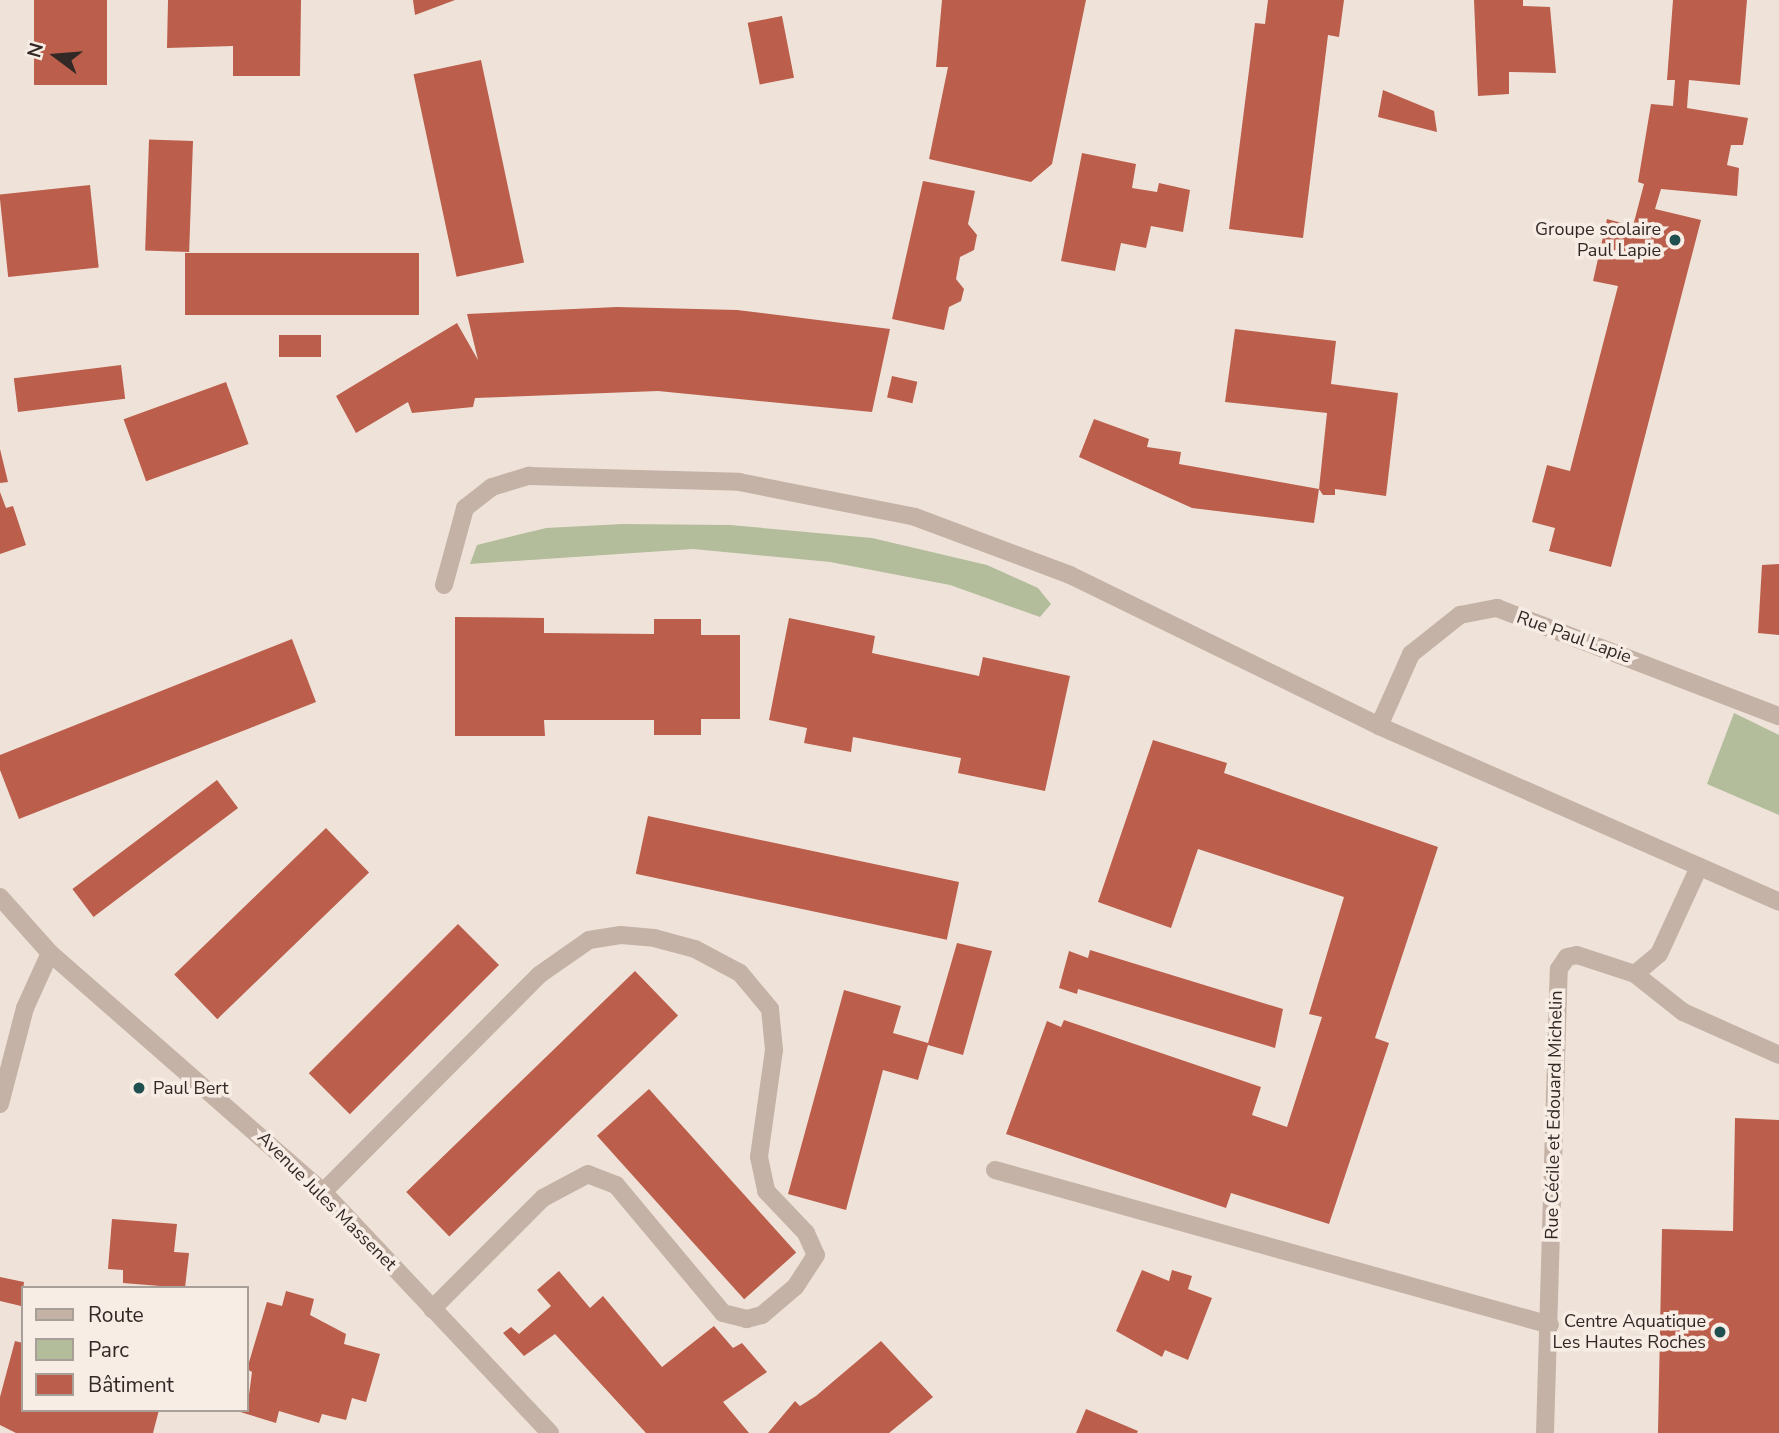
<!DOCTYPE html>
<html>
<head>
<meta charset="utf-8">
<style>
	body { margin:0 }
	#map { position:relative; width:1779px; height:1433px; overflow:hidden; background:#efe3d9; font-family:"Nunito Sans",sans-serif }
	div>[style] { position:absolute }
	.green>* { inset:0; background:#b3bc9b }
	.building>* { inset:0; background:#bb5e4b; transform-origin:0 0 }
	.service>* { height:18px; margin:-9px; padding:0 9px; transform-origin:9px; border-radius:9px; background:#c5b2a6 }
	.minor>* { height:18px; margin:-9px; padding:0 9px; transform-origin:9px; border-radius:9px; background:#c5b2a6 }
	.dots>* { width:19px; height:19px; translate:-50% -50%; box-sizing:border-box; border:4px solid #f7ede5; border-radius:50% }
	span { translate:-50% -50%; white-space:nowrap; text-align:center; line-height:1.15; -webkit-text-stroke:7px #f7ede5; paint-order:stroke }
	.poi-label { font-size:18px; color:#322926 }
	.right { translate:-100% -50%; text-align:right }
	.left { translate:0 -50%; text-align:left }
	.street-label { font-size:18px; color:#322926 }
	.legend { position:absolute; left:21px; top:1286px; width:228px; height:126px; box-sizing:border-box; background:#f7ede5; border:2px solid #a89f99; margin:0; padding:9px 12px; list-style:none; font-size:21px; color:#322926 }
	.legend li { display:flex; align-items:center; gap:14px; height:35px }
	.legend b { width:35px; border:2px solid #a89f99 }
	.north { position:absolute; left:21px; top:21px; width:70px; height:70px; -webkit-text-stroke:5px #f7ede5; paint-order:stroke; rotate:286deg; font-size:19px; font-weight:700; line-height:28px; text-align:center; color:#322926 }
	.north::after { content:''; display:block; margin:auto; width:24px; height:32px; background:#322926; clip-path:polygon(50% 0,100% 100%,50% 72%,0 100%) }
</style>
</head>
<body>
<div id="map">
	<div class="green">
		<i style="clip-path:polygon(622px 524px,730px 525px,872px 538px,987px 565px,1038px 588px,1051px 604px,1040px 617px,950px 585px,830px 562px,693px 549px,470px 564px,477px 545px,546px 528px)"></i>
		<i style="clip-path:polygon(1734px 713px,1779px 735px,1779px 815px,1707px 784px)"></i>
	</div>
	<div class="building">
		<i style="left:34px;top:0;width:73px;height:85px"></i>
		<i style="clip-path:polygon(168px 0,301px 0,300px 76px,233px 76px,233px 46px,167px 48px)"></i>
		<i style="clip-path:polygon(413px 0,455px 0,415px 15px)"></i>
		<i style="clip-path:polygon(942px 0,1086px 0,1052px 164px,1031px 182px,929px 159px,948px 67px,936px 67px)"></i>
		<i style="clip-path:polygon(1268px 0,1344px 0,1339px 37px,1328px 35px,1303px 238px,1229px 229px,1255px 23px,1265px 24px)"></i>
		<i style="clip-path:polygon(1474px 0,1523px 0,1523px 6px,1550px 7px,1556px 73px,1509px 72px,1509px 94px,1478px 96px)"></i>
		<i style="clip-path:polygon(1673px 0,1747px 0,1740px 85px,1689px 80px,1687px 108px,1748px 118px,1743px 145px,1731px 145px,1727px 165px,1739px 168px,1737px 196px,1661px 189px,1655px 209px,1701px 220px,1611px 567px,1549px 551px,1555px 528px,1532px 522px,1547px 465px,1570px 471px,1618px 286px,1593px 281px,1607px 219px,1633px 226px,1644px 184px,1638px 182px,1651px 104px,1673px 106px,1675px 80px,1667px 80px)"></i>
		<i style="left:782px;top:16px;width:63px;height:35px;rotate:79deg"></i>
		<i style="left:481px;top:60px;width:207px;height:69px;rotate:78deg"></i>
		<i style="clip-path:polygon(1383px 90px,1434px 111px,1437px 132px,1378px 117px)"></i>
		<i style="left:193px;top:141px;width:111px;height:44px;rotate:92deg"></i>
		<i style="clip-path:polygon(1082px 153px,1136px 164px,1132px 188px,1157px 192px,1159px 183px,1190px 190px,1183px 232px,1151px 226px,1146px 248px,1121px 243px,1115px 271px,1061px 261px)"></i>
		<i style="clip-path:polygon(923px 181px,975px 191px,968px 224px,977px 235px,974px 250px,960px 257px,956px 279px,964px 289px,961px 301px,949px 307px,944px 330px,892px 319px)"></i>
		<i style="left:90px;top:185px;width:83px;height:91px;rotate:84deg"></i>
		<i style="left:185px;top:253px;width:234px;height:62px"></i>
		<i style="clip-path:polygon(617px 307px,737px 310px,890px 329px,872px 412px,658px 391px,475px 398px,473px 407px,412px 413px,408px 402px,356px 433px,336px 396px,457px 323px,478px 360px,467px 314px)"></i>
		<i style="clip-path:polygon(1235px 329px,1336px 341px,1331px 384px,1398px 393px,1386px 496px,1335px 489px,1335px 495px,1323px 495px,1319px 489px,1327px 413px,1225px 402px)"></i>
		<i style="left:321px;top:335px;width:22px;height:42px;rotate:90deg"></i>
		<i style="left:121px;top:365px;width:34px;height:108px;rotate:83deg"></i>
		<i style="left:892px;top:376px;width:26px;height:22px;rotate:13deg"></i>
		<i style="left:226px;top:382px;width:66px;height:109px;rotate:70deg"></i>
		<i style="clip-path:polygon(1094px 419px,1149px 439px,1147px 447px,1181px 452px,1179px 464px,1319px 489px,1314px 523px,1192px 508px,1079px 457px)"></i>
		<i style="clip-path:polygon(0 449px,8px 482px,0 483px)"></i>
		<i style="clip-path:polygon(0 492px,6px 508px,13px 506px,26px 545px,0 554px)"></i>
		<i style="clip-path:polygon(1779px 564px,1779px 635px,1758px 633px,1762px 565px)"></i>
		<i style="clip-path:polygon(455px 617px,544px 618px,544px 633px,654px 634px,654px 619px,701px 619px,701px 635px,740px 635px,740px 719px,701px 719px,701px 735px,654px 735px,654px 720px,544px 720px,545px 736px,455px 736px)"></i>
		<i style="clip-path:polygon(789px 618px,875px 636px,872px 653px,979px 676px,983px 657px,1070px 676px,1045px 791px,958px 773px,961px 758px,853px 737px,851px 752px,804px 743px,807px 728px,769px 720px)"></i>
		<i style="clip-path:polygon(292px 639px,316px 702px,19px 819px,0 770px,0 755px)"></i>
		<i style="clip-path:polygon(1153px 740px,1227px 763px,1224px 773px,1438px 847px,1375px 1038px,1389px 1043px,1329px 1224px,1231px 1193px,1226px 1208px,1006px 1134px,1047px 1021px,1061px 1027px,1064px 1020px,1261px 1087px,1252px 1115px,1287px 1127px,1322px 1017px,1309px 1014px,1344px 897px,1198px 849px,1171px 928px,1098px 902px)"></i>
		<i style="left:217px;top:780px;width:35px;height:181px;rotate:53deg"></i>
		<i style="left:648px;top:816px;width:318px;height:59px;rotate:12deg"></i>
		<i style="left:326px;top:828px;width:62px;height:211px;rotate:46deg"></i>
		<i style="left:458px;top:924px;width:58px;height:211px;rotate:45deg"></i>
		<i style="clip-path:polygon(957px 943px,992px 951px,963px 1055px,928px 1045px,918px 1080px,883px 1070px,846px 1210px,788px 1194px,844px 990px,901px 1006px,893px 1033px,928px 1043px)"></i>
		<i style="clip-path:polygon(1090px 950px,1283px 1009px,1275px 1048px,1078px 989px,1077px 994px,1059px 988px,1069px 951px,1088px 958px)"></i>
		<i style="left:635px;top:971px;width:62px;height:318px;rotate:46deg"></i>
		<i style="left:649px;top:1089px;width:220px;height:70px;rotate:48deg"></i>
		<i style="clip-path:polygon(1735px 1118px,1779px 1120px,1779px 1433px,1658px 1433px,1662px 1229px,1733px 1231px)"></i>
		<i style="clip-path:polygon(112px 1219px,177px 1224px,174px 1252px,189px 1253px,185px 1288px,123px 1283px,123px 1270px,108px 1269px)"></i>
		<i style="clip-path:polygon(1142px 1270px,1169px 1281px,1172px 1270px,1192px 1276px,1188px 1289px,1212px 1298px,1188px 1360px,1165px 1350px,1162px 1357px,1116px 1331px)"></i>
		<i style="clip-path:polygon(559px 1271px,590px 1308px,603px 1296px,662px 1367px,714px 1326px,733px 1348px,742px 1343px,767px 1372px,723px 1402px,749px 1433px,646px 1433px,555px 1334px,524px 1356px,503px 1333px,511px 1327px,519px 1334px,551px 1306px,537px 1290px)"></i>
		<i style="clip-path:polygon(0 1277px,24px 1282px,21px 1306px,0 1301px)"></i>
		<i style="clip-path:polygon(286px 1291px,314px 1299px,310px 1315px,346px 1334px,344px 1344px,380px 1354px,366px 1402px,352px 1398px,346px 1420px,322px 1414px,319px 1423px,279px 1411px,276px 1423px,237px 1411px,247px 1410px,252px 1372px,247px 1369px,267px 1302px,282px 1306px)"></i>
		<i style="clip-path:polygon(15px 1341px,23px 1343px,23px 1410px,159px 1410px,153px 1433px,16px 1433px,0 1425px,0 1397px)"></i>
		<i style="clip-path:polygon(881px 1341px,933px 1397px,889px 1433px,768px 1433px,795px 1401px,800px 1406px,816px 1396px)"></i>
		<i style="clip-path:polygon(1086px 1409px,1138px 1431px,1137px 1433px,1076px 1433px)"></i>
	</div>
	<div class="service">
		<i style="left:1635px;top:974px;width:61px;rotate:38.4deg"></i>
		<i style="left:1683px;top:1012px;width:105px;rotate:24.1deg"></i>
		<i style="left:995px;top:1170px;width:576px;rotate:15.6deg"></i>
		<i style="left:323px;top:1192px;width:306px;rotate:-45.1deg"></i>
		<i style="left:539px;top:975px;width:61px;rotate:-35deg"></i>
		<i style="left:589px;top:940px;width:32px;rotate:-9deg"></i>
		<i style="left:621px;top:935px;width:33px;rotate:5deg"></i>
		<i style="left:654px;top:938px;width:42px;rotate:15deg"></i>
		<i style="left:695px;top:949px;width:51px;rotate:28.1deg"></i>
		<i style="left:740px;top:973px;width:47px;rotate:50.2deg"></i>
		<i style="left:770px;top:1009px;width:41px;rotate:84.4deg"></i>
		<i style="left:774px;top:1050px;width:108px;rotate:98deg"></i>
		<i style="left:759px;top:1157px;width:35px;rotate:78deg"></i>
		<i style="left:766px;top:1191px;width:58px;rotate:46.4deg"></i>
		<i style="left:806px;top:1233px;width:24px;rotate:66deg"></i>
		<i style="left:816px;top:1255px;width:38px;rotate:123deg"></i>
		<i style="left:795px;top:1287px;width:43px;rotate:139.7deg"></i>
		<i style="left:762px;top:1315px;width:16px;rotate:165deg"></i>
		<i style="left:747px;top:1319px;width:25px;rotate:-166deg"></i>
		<i style="left:723px;top:1313px;width:167px;rotate:-129.9deg"></i>
		<i style="left:616px;top:1185px;width:30px;rotate:-159deg"></i>
		<i style="left:588px;top:1174px;width:51px;rotate:151.9deg"></i>
		<i style="left:543px;top:1198px;width:157px;rotate:135deg"></i>
	</div>
	<div class="minor">
		<i style="left:444px;top:585px;width:80px;rotate:-74.7deg"></i>
		<i style="left:465px;top:508px;width:34px;rotate:-38deg"></i>
		<i style="left:492px;top:487px;width:39px;rotate:-17deg"></i>
		<i style="left:529px;top:476px;width:210px;rotate:1.6deg"></i>
		<i style="left:739px;top:482px;width:179px;rotate:11.2deg"></i>
		<i style="left:915px;top:517px;width:165px;rotate:20.5deg"></i>
		<i style="left:1070px;top:575px;width:344px;rotate:26deg"></i>
		<i style="left:1379px;top:726px;width:437px;rotate:23.7deg"></i>
		<i style="left:1379px;top:726px;width:79px;rotate:-66deg"></i>
		<i style="left:1411px;top:654px;width:63px;rotate:-38.5deg"></i>
		<i style="left:1460px;top:615px;width:38px;rotate:-11deg"></i>
		<i style="left:1497px;top:608px;width:302px;rotate:21deg"></i>
		<i style="left:0;top:897px;width:75px;rotate:48.2deg"></i>
		<i style="left:50px;top:953px;width:363px;rotate:41.2deg"></i>
		<i style="left:323px;top:1192px;width:331px;rotate:46.7deg"></i>
		<i style="left:0;top:1104px;width:99px;rotate:-75.4deg"></i>
		<i style="left:25px;top:1008px;width:60px;rotate:-65.6deg"></i>
		<i style="left:1545px;top:1433px;width:464px;rotate:-88.3deg"></i>
		<i style="left:1559px;top:969px;width:14px;rotate:-56deg"></i>
		<i style="left:1567px;top:957px;width:10px;rotate:-11deg"></i>
		<i style="left:1577px;top:955px;width:61px;rotate:18.1deg"></i>
		<i style="left:1635px;top:974px;width:31px;rotate:-40deg"></i>
		<i style="left:1659px;top:954px;width:96px;rotate:-65.3deg"></i>
	</div>
	<div class="dots">
		<i style="left:1675px;top:240px;background:#205050"></i>
		<i style="left:139px;top:1088px;background:#205050"></i>
		<i style="left:1720px;top:1332px;background:#205050"></i>
	</div>
	<div class="poi-label">
		<span class="right" style="left:1661px;top:240px">Groupe scolaire<br>Paul Lapie</span>
		<span class="left" style="left:153px;top:1088px">Paul Bert</span>
		<span class="right" style="left:1706px;top:1332px">Centre Aquatique<br>Les Hautes Roches</span>
	</div>
	<div class="street-label">
		<span style="left:1574px;top:637px;rotate:20deg">Rue Paul Lapie</span>
		<span style="left:1554px;top:1115px;rotate:-89deg">Rue Cécile et Edouard Michelin</span>
		<span style="left:327px;top:1201px;rotate:45deg">Avenue Jules Massenet</span>
	</div>
	<ul class="legend">
	<li><b style="height:9px;background:#c5b2a6"></b>Route</li>
	<li><b style="height:19px;background:#b3bc9b"></b>Parc</li>
	<li><b style="height:19px;background:#bb5e4b"></b>Bâtiment</li>
	</ul>
	<div class="north">N</div>
</div>
</body>
</html>
